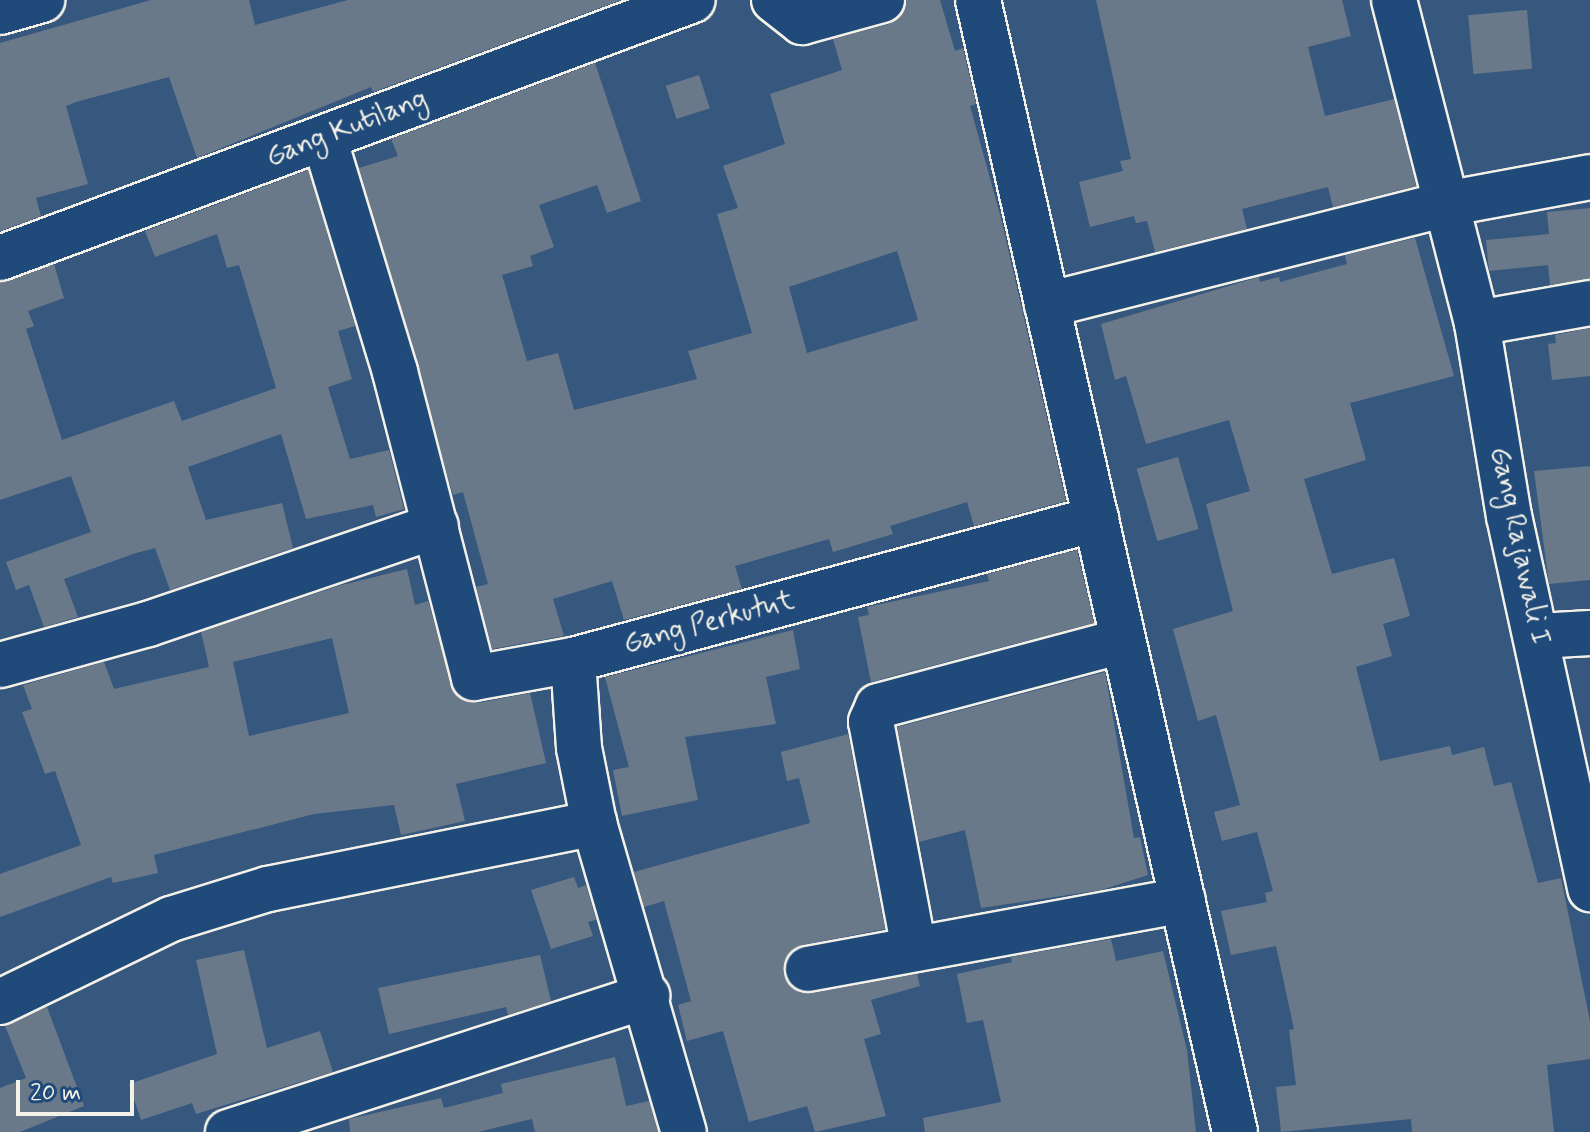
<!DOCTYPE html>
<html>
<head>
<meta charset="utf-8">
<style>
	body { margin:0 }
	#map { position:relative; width:1590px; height:1132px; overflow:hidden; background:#36587e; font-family:Mynerve,sans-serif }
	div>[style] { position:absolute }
	.building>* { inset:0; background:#6a7989; transform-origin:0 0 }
	.roads { filter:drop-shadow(2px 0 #f4f1e8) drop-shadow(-2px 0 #f4f1e8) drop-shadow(0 2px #f4f1e8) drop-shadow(0 -2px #f4f1e8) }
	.street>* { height:44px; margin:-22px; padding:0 22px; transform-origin:22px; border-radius:22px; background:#1f4a7a }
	span { translate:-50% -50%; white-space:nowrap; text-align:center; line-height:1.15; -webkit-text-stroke:6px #1f4a7a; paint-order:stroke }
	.street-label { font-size:28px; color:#f4f1e8 }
	.scale { position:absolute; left:16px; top:1080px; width:118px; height:36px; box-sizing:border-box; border:4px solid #f4f1e8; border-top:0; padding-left:10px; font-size:24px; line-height:28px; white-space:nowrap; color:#f4f1e8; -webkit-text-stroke:6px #1f4a7a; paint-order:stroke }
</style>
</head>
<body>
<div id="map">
	<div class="building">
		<i style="clip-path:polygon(151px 0,249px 0,255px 25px,348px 0,621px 0,373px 92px,371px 87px,197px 158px,169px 77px,76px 102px,66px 106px,88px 184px,36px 198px,41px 216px,0 231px,0 43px)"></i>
		<i style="clip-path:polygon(evenodd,906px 0,940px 0,955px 51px,963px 48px,976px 104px,970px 106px,1001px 218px,1066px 501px,974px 526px,967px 502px,890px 526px,893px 534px,833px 552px,829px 539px,735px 566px,742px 589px,624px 620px,612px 581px,553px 599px,564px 636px,492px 649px,476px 587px,488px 584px,463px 492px,453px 495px,359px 168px,398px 156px,391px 139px,595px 63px,641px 201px,607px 213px,597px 185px,539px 205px,554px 247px,530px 256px,533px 266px,502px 275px,527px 361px,558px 353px,574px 410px,697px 379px,688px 351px,752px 333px,717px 214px,738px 208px,723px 166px,785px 144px,770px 94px,842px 70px,833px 39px,889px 24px,900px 17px,906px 0,897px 251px,918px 320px,807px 353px,789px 287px,897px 251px)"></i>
		<i style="clip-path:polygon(1096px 0,1342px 0,1351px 36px,1308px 47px,1325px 116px,1394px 99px,1416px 186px,1333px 207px,1328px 187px,1242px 209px,1247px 229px,1155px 252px,1147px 221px,1136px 223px,1134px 216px,1090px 227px,1079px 182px,1123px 171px,1120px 161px,1131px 159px)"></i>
		<i style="left:1527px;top:10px;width:59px;height:59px;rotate:85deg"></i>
		<i style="left:699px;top:75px;width:35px;height:35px;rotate:72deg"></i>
		<i style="clip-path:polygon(308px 170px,355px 326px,338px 331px,352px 379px,328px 387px,350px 459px,389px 450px,404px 509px,376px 517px,373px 505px,306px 519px,281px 434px,188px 467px,206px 520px,282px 503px,293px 548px,170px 590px,155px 548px,136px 553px,64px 579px,78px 617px,44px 627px,29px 585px,16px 590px,6px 562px,91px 532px,71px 476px,0 500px,0 282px,54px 264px,64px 298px,28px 311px,34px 326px,26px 329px,62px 440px,174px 401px,182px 421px,276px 388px,239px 265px,227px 268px,217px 234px,155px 257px,145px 231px)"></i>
		<i style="clip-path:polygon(1590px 208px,1590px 279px,1550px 285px,1548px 265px,1489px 271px,1486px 240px,1549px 234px,1547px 212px)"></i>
		<i style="clip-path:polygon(1415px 238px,1454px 376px,1350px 403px,1366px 460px,1304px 479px,1332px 574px,1394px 558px,1410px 616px,1383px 624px,1392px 656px,1356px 667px,1380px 761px,1450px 746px,1452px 755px,1484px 747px,1494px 786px,1511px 782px,1538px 883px,1561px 878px,1590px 1021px,1590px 1059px,1547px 1065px,1554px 1132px,1412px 1132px,1411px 1119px,1281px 1132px,1276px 1087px,1296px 1085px,1289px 1030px,1294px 1029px,1276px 946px,1231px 955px,1221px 911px,1267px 902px,1265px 893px,1273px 891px,1257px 832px,1222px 841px,1214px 812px,1240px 805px,1216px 715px,1198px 721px,1173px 629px,1233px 611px,1206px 504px,1250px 491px,1229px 420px,1146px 444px,1126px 376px,1115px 380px,1101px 324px,1259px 277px,1260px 282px,1279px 277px,1280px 282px,1347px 264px,1345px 255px)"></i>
		<i style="clip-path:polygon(1590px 328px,1590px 376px,1552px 380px,1548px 344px,1556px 343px,1555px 335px)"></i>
		<i style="left:1178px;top:457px;width:75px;height:43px;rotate:74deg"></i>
		<i style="clip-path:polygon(1590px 466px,1590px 580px,1549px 584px,1534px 471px)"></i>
		<i style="clip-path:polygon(1077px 550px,1094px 623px,871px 682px,858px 617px,869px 615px,867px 607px,989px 581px,987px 574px)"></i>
		<i style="clip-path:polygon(evenodd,407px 569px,415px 605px,428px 601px,455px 694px,478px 703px,530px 693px,546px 763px,456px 784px,465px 821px,401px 835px,394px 805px,314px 814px,154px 855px,158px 873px,113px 883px,111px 877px,0 917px,0 874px,81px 845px,55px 771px,45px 774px,22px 712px,32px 709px,23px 685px,104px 662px,114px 689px,209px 667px,201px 632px,338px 586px,407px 569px,332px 638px,349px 713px,249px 736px,233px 662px,332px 638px)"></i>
		<i style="clip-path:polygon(793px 630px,800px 669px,766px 677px,776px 724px,685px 737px,698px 800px,622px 816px,613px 770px,629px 767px,605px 677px)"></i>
		<i style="clip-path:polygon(1105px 672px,1134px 838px,1140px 837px,1148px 875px,1101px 890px,981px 908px,965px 830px,919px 842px,897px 727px)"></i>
		<i style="clip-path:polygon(848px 734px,885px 929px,803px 945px,785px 960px,784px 974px,800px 993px,917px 974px,920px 986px,871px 1000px,881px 1034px,864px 1039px,886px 1116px,815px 1132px,807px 1106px,749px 1122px,723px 1031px,687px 1041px,678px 1005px,691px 1001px,664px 901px,644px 907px,634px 872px,810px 823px,799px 778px,787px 781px,781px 752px)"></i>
		<i style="clip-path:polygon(574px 877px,578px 888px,586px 885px,596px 920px,588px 922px,593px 936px,551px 949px,531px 890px)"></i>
		<i style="clip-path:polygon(1111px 939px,1116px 961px,1163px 951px,1187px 1050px,1196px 1132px,925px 1132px,923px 1118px,1001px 1102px,983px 1020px,967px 1023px,957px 974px,1012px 962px,1011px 957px)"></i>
		<i style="clip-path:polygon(244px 950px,267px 1048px,320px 1031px,333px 1072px,196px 1114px,192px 1103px,141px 1120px,129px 1084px,217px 1054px,196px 960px)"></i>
		<i style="clip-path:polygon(540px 955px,551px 1001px,508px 1015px,506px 1007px,389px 1034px,378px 988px)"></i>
		<i style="clip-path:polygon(47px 1007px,84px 1106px,20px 1132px,0 1132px,0 1088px,26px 1078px,5px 1026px)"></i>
		<i style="clip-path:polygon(615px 1057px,626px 1106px,649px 1101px,658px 1132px,535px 1132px,532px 1119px,478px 1132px,350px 1132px,349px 1119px,441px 1098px,444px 1108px,503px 1093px,501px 1084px)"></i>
	</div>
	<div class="roads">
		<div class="street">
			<i style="left:774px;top:0;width:36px;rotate:38deg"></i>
			<i style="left:802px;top:22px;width:83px;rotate:-15.4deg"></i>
			<i style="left:978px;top:0;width:1161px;rotate:77.21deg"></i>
			<i style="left:1394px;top:0;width:333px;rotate:75.6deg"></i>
			<i style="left:1477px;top:323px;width:196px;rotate:80.6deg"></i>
			<i style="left:1509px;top:516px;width:382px;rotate:77.7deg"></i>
			<i style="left:0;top:12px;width:44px;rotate:-15.9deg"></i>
			<i style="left:324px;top:138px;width:245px;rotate:73.1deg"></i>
			<i style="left:395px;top:372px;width:316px;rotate:75.5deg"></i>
			<i style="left:474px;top:678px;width:101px;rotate:-10.3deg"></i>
			<i style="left:573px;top:660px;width:542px;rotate:-15.09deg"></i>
			<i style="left:0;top:258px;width:739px;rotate:-20.42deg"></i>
			<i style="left:1047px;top:305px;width:416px;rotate:-14.2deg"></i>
			<i style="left:1450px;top:203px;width:142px;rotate:-10.5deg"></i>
			<i style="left:1477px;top:323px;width:115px;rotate:-10deg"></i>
			<i style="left:1538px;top:636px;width:52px;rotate:-3.3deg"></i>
			<i style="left:573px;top:660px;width:88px;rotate:86.1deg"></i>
			<i style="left:579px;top:748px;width:76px;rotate:78.7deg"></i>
			<i style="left:594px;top:823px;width:322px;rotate:73.8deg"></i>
			<i style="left:0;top:665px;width:154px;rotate:-15.5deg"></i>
			<i style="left:148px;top:624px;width:304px;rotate:-18.8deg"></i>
			<i style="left:914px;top:949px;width:231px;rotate:-100.7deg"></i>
			<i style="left:871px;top:722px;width:17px;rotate:-66deg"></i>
			<i style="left:878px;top:706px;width:253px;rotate:-14.9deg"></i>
			<i style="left:808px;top:969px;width:381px;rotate:-10.4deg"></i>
			<i style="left:0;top:1002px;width:190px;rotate:-25.9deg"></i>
			<i style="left:171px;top:919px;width:102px;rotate:-17.2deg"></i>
			<i style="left:268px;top:889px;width:333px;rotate:-11.4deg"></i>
			<i style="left:228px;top:1132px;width:441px;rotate:-18deg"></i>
		</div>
	</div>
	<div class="street-label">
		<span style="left:347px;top:129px;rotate:-21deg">Gang Kutilang</span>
		<span style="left:1519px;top:546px;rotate:78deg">Gang Rajawali I</span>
		<span style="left:709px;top:623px;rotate:-15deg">Gang Perkutut</span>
	</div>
	<div class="scale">20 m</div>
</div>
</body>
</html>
